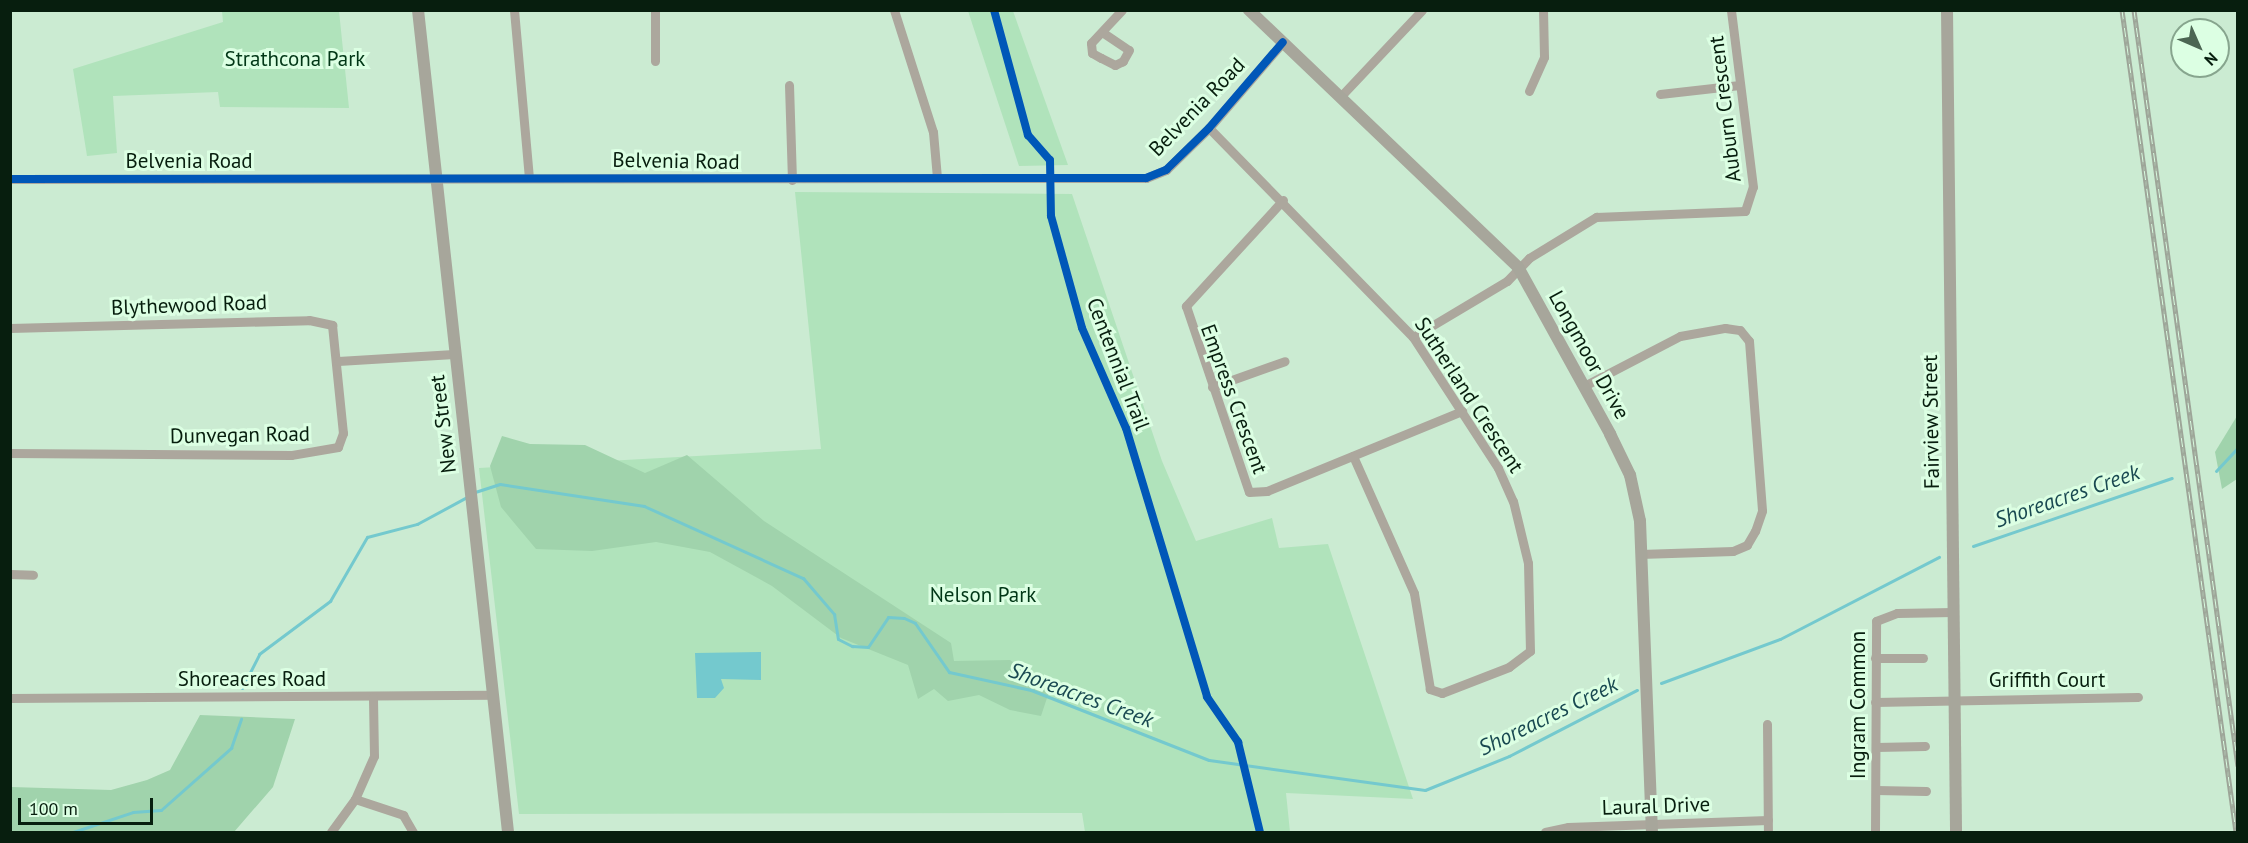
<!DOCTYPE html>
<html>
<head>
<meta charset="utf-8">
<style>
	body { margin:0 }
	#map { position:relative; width:2248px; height:843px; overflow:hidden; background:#cbebd2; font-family:"PT Sans",sans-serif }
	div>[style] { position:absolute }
	.green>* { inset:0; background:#b0e3bb }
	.forest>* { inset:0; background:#a0d3ac }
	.water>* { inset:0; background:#74c9ce }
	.stream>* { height:3px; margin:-1.5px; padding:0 1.5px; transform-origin:1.5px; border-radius:1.5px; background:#74c9ce }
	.street>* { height:9px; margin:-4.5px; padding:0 4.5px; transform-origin:4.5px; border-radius:4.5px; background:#aca79d }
	.secondary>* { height:12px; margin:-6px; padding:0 6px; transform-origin:6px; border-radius:6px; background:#a7a69b }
	.rail>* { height:5px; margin-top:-2.5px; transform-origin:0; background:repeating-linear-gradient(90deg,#dcffe3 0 9px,#9da598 0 18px); box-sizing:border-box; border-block:2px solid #9da598 }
	.cycleway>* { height:8px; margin:-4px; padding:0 4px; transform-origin:4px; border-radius:4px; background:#0057b8 }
	span { translate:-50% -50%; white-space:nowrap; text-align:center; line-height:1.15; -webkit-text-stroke:6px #dcffe3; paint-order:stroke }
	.park-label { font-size:21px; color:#013716 }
	.street-label { font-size:21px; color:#071e0e }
	.water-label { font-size:22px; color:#194951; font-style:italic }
	.frame { position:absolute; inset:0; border:12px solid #071e0e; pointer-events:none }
	.north { position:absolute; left:2170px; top:18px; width:60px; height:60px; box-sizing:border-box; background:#dcffe3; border:2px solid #87a58e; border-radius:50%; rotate:135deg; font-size:16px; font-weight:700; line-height:24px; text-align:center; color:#071e0e }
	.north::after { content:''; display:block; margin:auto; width:21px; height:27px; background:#4c6653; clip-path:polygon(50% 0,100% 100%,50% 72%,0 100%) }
	.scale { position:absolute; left:18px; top:798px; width:135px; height:27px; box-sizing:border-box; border:3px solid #071e0e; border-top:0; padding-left:8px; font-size:18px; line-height:21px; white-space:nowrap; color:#071e0e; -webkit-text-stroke:4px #dcffe3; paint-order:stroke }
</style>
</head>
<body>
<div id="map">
	<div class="green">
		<i style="clip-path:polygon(222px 11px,339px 11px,349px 108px,220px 107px,218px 92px,113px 96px,117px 153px,87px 156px,73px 69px,223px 22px)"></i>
		<i style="clip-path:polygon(968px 11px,1013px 11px,1068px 165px,1019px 166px)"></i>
		<i style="clip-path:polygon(795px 192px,1072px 194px,1162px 461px,1196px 541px,1272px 518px,1279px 548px,1328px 544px,1413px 799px,1286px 793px,1290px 832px,1085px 832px,1082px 813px,519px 814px,479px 468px,821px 449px)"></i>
	</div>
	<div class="forest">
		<i style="clip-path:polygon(2237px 416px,2237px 479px,2222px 489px,2215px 452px)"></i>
		<i style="clip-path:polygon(502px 436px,530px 444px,585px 445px,645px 473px,687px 455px,764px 521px,951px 643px,954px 661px,1010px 660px,1050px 689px,1041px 716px,1010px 710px,979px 695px,948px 701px,934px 689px,918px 699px,908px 665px,841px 638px,772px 586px,710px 552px,656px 542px,592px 551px,536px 549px,501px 507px,490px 466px)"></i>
		<i style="clip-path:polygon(200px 715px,295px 719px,273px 787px,234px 832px,11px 832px,11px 787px,111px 790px,147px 780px,170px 770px)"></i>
	</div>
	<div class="water">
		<i style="clip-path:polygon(761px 652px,761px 680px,721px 679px,724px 688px,715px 698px,697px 698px,695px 653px)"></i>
	</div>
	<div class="stream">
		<i style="left:2216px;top:471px;width:33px;rotate:-47deg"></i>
		<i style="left:475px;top:492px;width:26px;rotate:-18deg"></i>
		<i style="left:500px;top:484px;width:146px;rotate:8.7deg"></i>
		<i style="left:644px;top:506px;width:175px;rotate:24.4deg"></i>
		<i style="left:803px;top:578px;width:48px;rotate:49.3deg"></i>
		<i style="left:834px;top:614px;width:25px;rotate:81deg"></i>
		<i style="left:838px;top:639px;width:16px;rotate:27deg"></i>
		<i style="left:852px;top:646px;width:16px;rotate:4deg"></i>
		<i style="left:868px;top:647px;width:36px;rotate:-56deg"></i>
		<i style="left:888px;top:617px;width:16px;rotate:4deg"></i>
		<i style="left:904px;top:618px;width:12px;rotate:24deg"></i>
		<i style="left:915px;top:623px;width:60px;rotate:55.2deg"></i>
		<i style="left:949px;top:672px;width:84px;rotate:12.4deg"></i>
		<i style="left:1031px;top:690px;width:191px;rotate:21.5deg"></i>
		<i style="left:1209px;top:760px;width:218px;rotate:7.9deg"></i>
		<i style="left:1425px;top:790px;width:91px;rotate:-22deg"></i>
		<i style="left:1509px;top:756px;width:144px;rotate:-27.3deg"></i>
		<i style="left:1973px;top:546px;width:210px;rotate:-18.9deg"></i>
		<i style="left:1661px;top:683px;width:127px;rotate:-20.3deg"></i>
		<i style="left:1780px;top:639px;width:179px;rotate:-27.3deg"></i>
		<i style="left:242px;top:688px;width:38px;rotate:-63deg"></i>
		<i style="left:259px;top:654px;width:89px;rotate:-36.7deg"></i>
		<i style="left:330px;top:601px;width:74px;rotate:-60deg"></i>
		<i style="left:367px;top:537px;width:52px;rotate:-14.6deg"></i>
		<i style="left:417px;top:524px;width:57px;rotate:-28.4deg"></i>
		<i style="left:73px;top:832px;width:63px;rotate:-18.4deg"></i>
		<i style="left:133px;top:812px;width:28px;rotate:-4deg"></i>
		<i style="left:161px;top:810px;width:94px;rotate:-41.5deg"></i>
		<i style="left:231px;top:748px;width:31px;rotate:-71deg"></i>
	</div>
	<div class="street">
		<i style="left:514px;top:10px;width:168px;rotate:84.9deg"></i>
		<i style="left:655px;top:10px;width:51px;rotate:90deg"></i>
		<i style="left:894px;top:10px;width:128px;rotate:72.3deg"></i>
		<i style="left:933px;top:132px;width:46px;rotate:85deg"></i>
		<i style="left:1102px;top:32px;width:32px;rotate:34deg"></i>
		<i style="left:1129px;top:50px;width:13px;rotate:119deg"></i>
		<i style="left:1123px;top:61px;width:9px;rotate:153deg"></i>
		<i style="left:1115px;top:65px;width:16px;rotate:-153deg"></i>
		<i style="left:1101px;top:58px;width:10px;rotate:-151deg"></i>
		<i style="left:1092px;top:53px;width:10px;rotate:-96deg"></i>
		<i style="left:1091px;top:43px;width:45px;rotate:-46.8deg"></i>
		<i style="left:789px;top:85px;width:95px;rotate:88.2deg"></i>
		<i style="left:1529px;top:91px;width:37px;rotate:-66deg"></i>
		<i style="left:1544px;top:57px;width:47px;rotate:-91.2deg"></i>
		<i style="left:1660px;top:94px;width:80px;rotate:-6.5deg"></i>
		<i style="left:1341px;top:96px;width:118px;rotate:-46.7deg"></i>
		<i style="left:1209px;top:128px;width:292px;rotate:45.7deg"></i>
		<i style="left:1413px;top:337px;width:156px;rotate:57deg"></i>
		<i style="left:1498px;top:468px;width:36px;rotate:66deg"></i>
		<i style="left:1513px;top:501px;width:64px;rotate:76.4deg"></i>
		<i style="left:1528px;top:563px;width:88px;rotate:88.7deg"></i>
		<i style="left:1530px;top:651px;width:26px;rotate:143deg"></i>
		<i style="left:1509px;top:667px;width:72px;rotate:158.8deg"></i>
		<i style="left:1442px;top:693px;width:13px;rotate:-162deg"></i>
		<i style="left:1430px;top:689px;width:97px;rotate:-99.5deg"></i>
		<i style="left:1414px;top:593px;width:150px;rotate:-114deg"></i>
		<i style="left:10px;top:179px;width:1136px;rotate:-0.05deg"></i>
		<i style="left:1146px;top:178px;width:22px;rotate:-22deg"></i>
		<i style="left:1166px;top:170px;width:60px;rotate:-44.3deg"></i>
		<i style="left:1209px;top:128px;width:113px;rotate:-49.3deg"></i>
		<i style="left:1283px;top:200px;width:144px;rotate:132.5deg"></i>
		<i style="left:1186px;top:306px;width:196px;rotate:71.3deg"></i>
		<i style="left:1249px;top:492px;width:18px;rotate:-3deg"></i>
		<i style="left:1267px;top:491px;width:211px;rotate:-22.3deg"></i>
		<i style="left:10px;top:328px;width:299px;rotate:-1.5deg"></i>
		<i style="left:309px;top:320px;width:24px;rotate:12deg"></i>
		<i style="left:332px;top:325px;width:109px;rotate:84.2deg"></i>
		<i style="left:343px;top:433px;width:15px;rotate:110deg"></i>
		<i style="left:338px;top:447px;width:48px;rotate:170.3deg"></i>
		<i style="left:291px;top:455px;width:281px;rotate:-179.6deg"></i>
		<i style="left:1413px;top:337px;width:109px;rotate:-30.8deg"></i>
		<i style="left:1507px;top:281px;width:32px;rotate:-46deg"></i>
		<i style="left:1529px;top:258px;width:79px;rotate:-31.5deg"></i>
		<i style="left:1596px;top:217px;width:149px;rotate:-2.3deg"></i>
		<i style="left:1745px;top:211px;width:25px;rotate:-72deg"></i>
		<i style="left:1753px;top:187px;width:178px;rotate:-97.1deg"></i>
		<i style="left:338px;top:361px;width:116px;rotate:-3.5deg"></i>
		<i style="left:1584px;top:386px;width:108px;rotate:-27.5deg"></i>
		<i style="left:1680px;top:336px;width:46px;rotate:-10.1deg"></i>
		<i style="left:1725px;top:328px;width:15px;rotate:8deg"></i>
		<i style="left:1740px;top:330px;width:14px;rotate:51deg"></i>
		<i style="left:1749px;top:341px;width:170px;rotate:85.6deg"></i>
		<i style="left:1762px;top:511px;width:21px;rotate:109deg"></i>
		<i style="left:1755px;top:531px;width:16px;rotate:120deg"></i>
		<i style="left:1747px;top:545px;width:15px;rotate:157deg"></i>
		<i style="left:1733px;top:551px;width:93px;rotate:178.2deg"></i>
		<i style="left:1212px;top:387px;width:77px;rotate:-19.6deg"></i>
		<i style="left:10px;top:574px;width:23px;rotate:2deg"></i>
		<i style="left:1875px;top:658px;width:48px"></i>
		<i style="left:10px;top:698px;width:483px;rotate:-0.4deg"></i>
		<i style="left:1875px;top:702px;width:263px;rotate:-1.1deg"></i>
		<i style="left:1767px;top:724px;width:108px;rotate:89.5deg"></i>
		<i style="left:1876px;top:747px;width:49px;rotate:-1.2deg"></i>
		<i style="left:1876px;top:790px;width:50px;rotate:1.1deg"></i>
		<i style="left:355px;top:799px;width:51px;rotate:18.4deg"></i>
		<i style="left:403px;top:815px;width:20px;rotate:60deg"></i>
		<i style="left:331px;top:832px;width:41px;rotate:-54deg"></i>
		<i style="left:355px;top:799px;width:47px;rotate:-66.2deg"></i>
		<i style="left:374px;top:756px;width:59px;rotate:-91deg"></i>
		<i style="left:1545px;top:832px;width:24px;rotate:-12deg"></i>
		<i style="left:1568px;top:827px;width:200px;rotate:-2deg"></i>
		<i style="left:1875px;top:832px;width:211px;rotate:-89.7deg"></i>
		<i style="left:1876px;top:621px;width:22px;rotate:-21deg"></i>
		<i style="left:1897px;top:613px;width:56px;rotate:-1deg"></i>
	</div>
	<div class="secondary">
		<i style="left:418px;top:10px;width:827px;rotate:83.75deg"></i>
		<i style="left:1249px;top:10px;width:372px;rotate:43.7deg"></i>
		<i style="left:1518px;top:267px;width:191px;rotate:61.1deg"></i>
		<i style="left:1610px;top:434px;width:46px;rotate:64deg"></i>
		<i style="left:1630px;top:475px;width:47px;rotate:77.7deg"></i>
		<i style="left:1640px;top:521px;width:311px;rotate:87.8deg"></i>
		<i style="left:1947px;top:10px;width:822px;rotate:89.37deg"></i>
	</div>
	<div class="rail">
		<i style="left:2122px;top:10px;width:830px;rotate:82.1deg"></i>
		<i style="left:2134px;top:10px;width:763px;rotate:82.17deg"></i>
	</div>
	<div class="cycleway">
		<i style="left:994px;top:10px;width:130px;rotate:74.8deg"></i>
		<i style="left:1028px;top:135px;width:33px;rotate:49deg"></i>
		<i style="left:1050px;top:160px;width:56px;rotate:89deg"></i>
		<i style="left:1051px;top:216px;width:116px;rotate:74.5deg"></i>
		<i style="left:1082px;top:328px;width:109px;rotate:66.3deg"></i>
		<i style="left:1126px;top:428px;width:281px;rotate:73.2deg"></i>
		<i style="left:1207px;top:697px;width:55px;rotate:55.4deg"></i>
		<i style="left:1238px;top:742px;width:93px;rotate:76.3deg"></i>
		<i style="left:10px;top:179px;width:1136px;rotate:-0.05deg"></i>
		<i style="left:1146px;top:178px;width:22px;rotate:-22deg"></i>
		<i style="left:1166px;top:170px;width:60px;rotate:-44.3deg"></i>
		<i style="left:1209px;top:128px;width:113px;rotate:-49.3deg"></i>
	</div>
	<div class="park-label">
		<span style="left:295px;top:59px">Strathcona Park</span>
		<span style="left:983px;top:595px">Nelson Park</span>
	</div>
	<div class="street-label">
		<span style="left:1197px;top:107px;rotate:-46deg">Belvenia Road</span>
		<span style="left:1725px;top:109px;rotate:-97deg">Auburn Crescent</span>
		<span style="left:189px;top:161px">Belvenia Road</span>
		<span style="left:676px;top:161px;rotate:1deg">Belvenia Road</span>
		<span style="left:189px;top:305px;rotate:-2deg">Blythewood Road</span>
		<span style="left:1589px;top:355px;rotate:61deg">Longmoor Drive</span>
		<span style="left:1118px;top:364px;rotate:69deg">Centennial Trail</span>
		<span style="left:1469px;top:395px;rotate:57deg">Sutherland Crescent</span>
		<span style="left:1234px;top:399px;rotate:70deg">Empress Crescent</span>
		<span style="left:1931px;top:422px;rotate:-91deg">Fairview Street</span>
		<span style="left:443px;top:424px;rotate:-97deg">New Street</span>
		<span style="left:240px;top:435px;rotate:-1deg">Dunvegan Road</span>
		<span style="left:252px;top:679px">Shoreacres Road</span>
		<span style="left:2047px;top:680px">Griffith Court</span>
		<span style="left:1858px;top:705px;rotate:-90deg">Ingram Common</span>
		<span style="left:1656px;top:806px;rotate:-2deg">Laural Drive</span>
	</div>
	<div class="water-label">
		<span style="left:2067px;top:496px;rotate:-19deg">Shoreacres Creek</span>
		<span style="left:1081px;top:695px;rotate:20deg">Shoreacres Creek</span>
		<span style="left:1548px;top:716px;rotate:-26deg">Shoreacres Creek</span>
	</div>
	<div class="frame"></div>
	<div class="north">N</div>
	<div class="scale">100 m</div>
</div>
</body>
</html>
